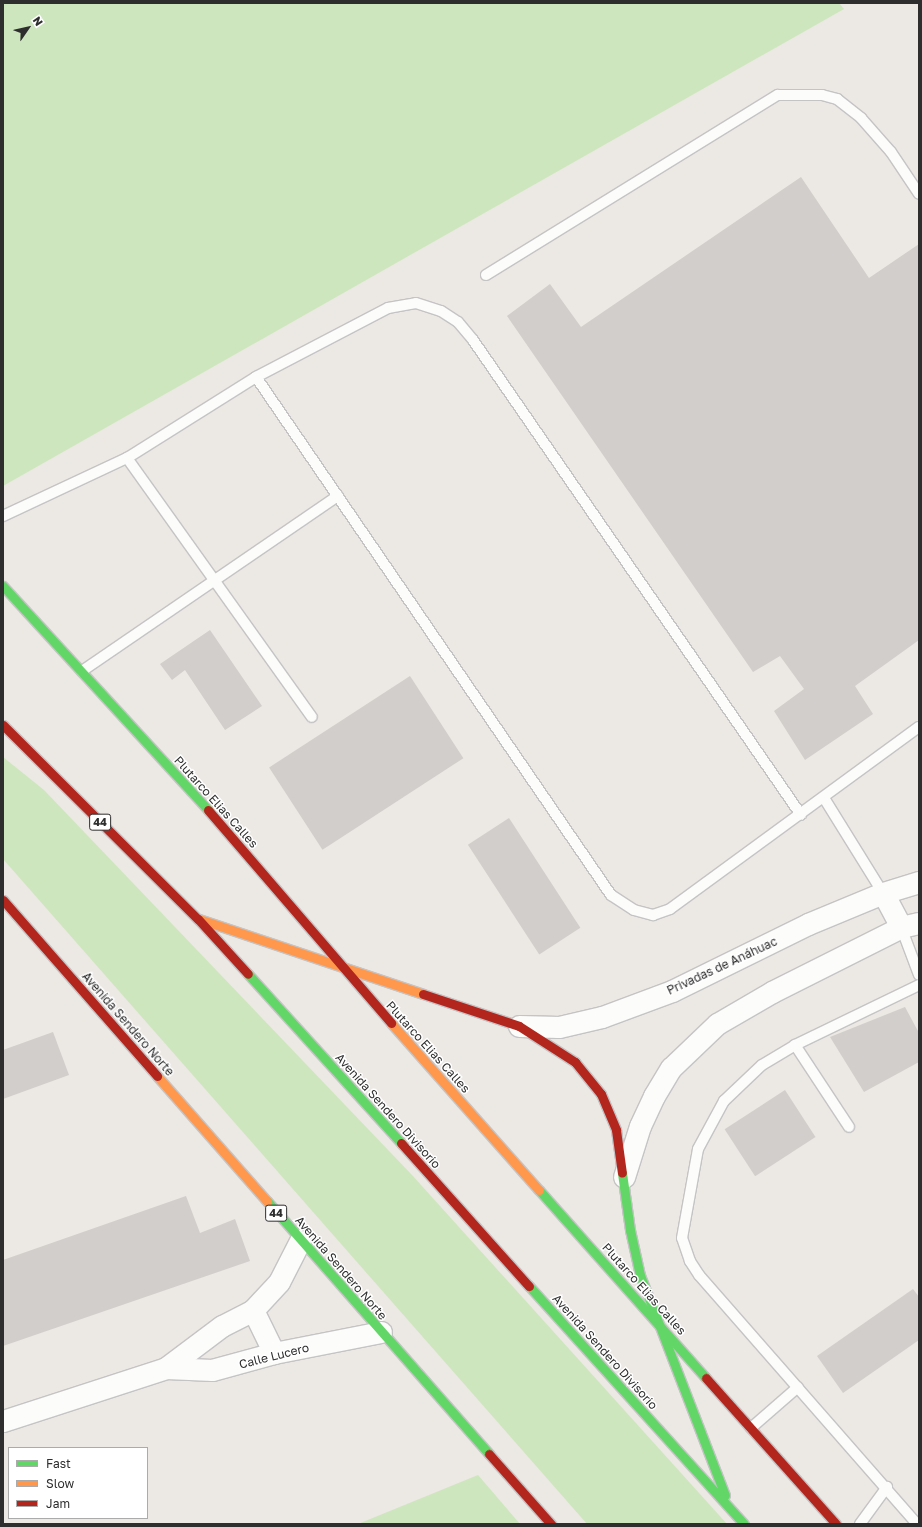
<!DOCTYPE html>
<html>
<head>
<meta charset="utf-8">
<style>
	body { margin:0 }
	#map { position:relative; width:922px; height:1527px; overflow:hidden; background:#ece8e4; font-family:"Golos Text",sans-serif }
	div>[style] { position:absolute }
	.green>* { inset:0; background:#cee6be }
	.building>* { inset:0; background:#d1cecb; transform-origin:0 0 }
	.roads { filter:drop-shadow(1px 0 #c5c4c5) drop-shadow(-1px 0 #c5c4c5) drop-shadow(0 1px #c5c4c5) drop-shadow(0 -1px #c5c4c5) }
	.lane>* { height:10px; margin:-5px; padding:0 5px; transform-origin:5px; border-radius:5px; background:#fcfcfb }
	.street>* { height:21px; margin:-10.5px; padding:0 10.5px; transform-origin:10.5px; border-radius:10.5px; background:#fcfcfb }
	.fast>* { height:9px; margin:-4.5px; padding:0 4.5px; transform-origin:4.5px; border-radius:4.5px; background:#63d668 }
	.slow>* { height:9px; margin:-4.5px; padding:0 4.5px; transform-origin:4.5px; border-radius:4.5px; background:#ff974d }
	.jam>* { height:9px; margin:-4.5px; padding:0 4.5px; transform-origin:4.5px; border-radius:4.5px; background:#b3261e }
	span { translate:-50% -50%; white-space:nowrap; text-align:center; line-height:1.15; -webkit-text-stroke:3px #fff; paint-order:stroke }
	.shield-label span { padding:1px 3px; background:#fff; border:1px solid; border-radius:3px; -webkit-text-stroke-width:0 }
	.shield-label { font-size:11px; color:#2e2e2e; font-weight:700 }
	.street-label { font-size:12px; color:#2e2e2e }
	.frame { position:absolute; inset:0; border:4px solid #2e2e2e; pointer-events:none }
	.legend { position:absolute; left:8px; top:1447px; width:140px; height:72px; box-sizing:border-box; background:#fff; border:1px solid #ababab; margin:0; padding:5px 7px; list-style:none; font-size:12px; color:#2e2e2e }
	.legend li { display:flex; align-items:center; gap:8px; height:20px }
	.legend b { width:20px; border:1px solid #ababab }
	.north { position:absolute; left:8px; top:8px; width:40px; height:40px; -webkit-text-stroke:3px #fff; paint-order:stroke; rotate:56deg; font-size:11px; font-weight:700; line-height:16px; text-align:center; color:#2e2e2e }
	.north::after { content:''; display:block; margin:auto; width:14px; height:18px; background:#2e2e2e; clip-path:polygon(50% 0,100% 100%,50% 72%,0 100%) }
</style>
</head>
<body>
<div id="map">
	<div class="green">
		<i style="clip-path:polygon(3px 3px,839px 3px,844px 9px,3px 486px)"></i>
		<i style="clip-path:polygon(3px 757px,44px 790px,412px 1175px,727px 1524px,587px 1524px,3px 859px)"></i>
		<i style="clip-path:polygon(478px 1475px,520px 1524px,358px 1524px)"></i>
	</div>
	<div class="building">
		<i style="clip-path:polygon(801px 177px,869px 278px,919px 244px,919px 640px,855px 686px,873px 714px,805px 760px,774px 711px,804px 689px,780px 656px,753px 672px,507px 316px,550px 284px,581px 327px)"></i>
		<i style="clip-path:polygon(210px 630px,262px 706px,225px 730px,185px 670px,172px 680px,160px 664px)"></i>
		<i style="left:410px;top:676px;width:98px;height:168px;rotate:57deg"></i>
		<i style="left:509px;top:818px;width:131px;height:49px;rotate:57deg"></i>
		<i style="clip-path:polygon(905px 1007px,919px 1033px,919px 1062px,864px 1092px,830px 1037px)"></i>
		<i style="clip-path:polygon(53px 1032px,69px 1075px,3px 1099px,3px 1050px)"></i>
		<i style="left:785px;top:1090px;width:56px;height:72px;rotate:57deg"></i>
		<i style="clip-path:polygon(186px 1196px,200px 1233px,235px 1219px,250px 1261px,3px 1346px,3px 1260px)"></i>
		<i style="clip-path:polygon(913px 1289px,919px 1297px,919px 1340px,843px 1393px,817px 1356px)"></i>
	</div>
	<div class="roads">
		<div class="lane">
			<i style="left:486px;top:275px;width:343px;rotate:-31.7deg"></i>
			<i style="left:778px;top:95px;width:44px"></i>
			<i style="left:822px;top:95px;width:16px;rotate:15deg"></i>
			<i style="left:837px;top:99px;width:31px;rotate:38deg"></i>
			<i style="left:861px;top:118px;width:45px;rotate:48.6deg"></i>
			<i style="left:891px;top:152px;width:50px;rotate:56.3deg"></i>
			<i style="left:256px;top:377px;width:628px;rotate:55.58deg"></i>
			<i style="left:611px;top:895px;width:27px;rotate:33deg"></i>
			<i style="left:634px;top:910px;width:20px;rotate:15deg"></i>
			<i style="left:653px;top:915px;width:18px;rotate:-19deg"></i>
			<i style="left:670px;top:909px;width:308px;rotate:-36.2deg"></i>
			<i style="left:127px;top:458px;width:318px;rotate:54.5deg"></i>
			<i style="left:3px;top:516px;width:137px;rotate:-25.1deg"></i>
			<i style="left:127px;top:458px;width:152px;rotate:-32.1deg"></i>
			<i style="left:256px;top:377px;width:149px;rotate:-27.6deg"></i>
			<i style="left:388px;top:308px;width:28px;rotate:-10deg"></i>
			<i style="left:416px;top:303px;width:26px;rotate:18deg"></i>
			<i style="left:441px;top:311px;width:20px;rotate:33deg"></i>
			<i style="left:458px;top:322px;width:23px;rotate:50deg"></i>
			<i style="left:473px;top:340px;width:577px;rotate:55.37deg"></i>
			<i style="left:82px;top:671px;width:310px;rotate:-34.4deg"></i>
			<i style="left:824px;top:798px;width:112px;rotate:58.2deg"></i>
			<i style="left:901px;top:927px;width:51px;rotate:69.4deg"></i>
			<i style="left:795px;top:1045px;width:98px;rotate:56.6deg"></i>
			<i style="left:751px;top:1428px;width:62px;rotate:-41.1deg"></i>
			<i style="left:860px;top:1524px;width:46px;rotate:-53.9deg"></i>
			<i style="left:917px;top:1524px;width:331px;rotate:-131.2deg"></i>
			<i style="left:699px;top:1275px;width:17px;rotate:-123deg"></i>
			<i style="left:690px;top:1261px;width:24px;rotate:-109deg"></i>
			<i style="left:682px;top:1238px;width:90px;rotate:-79.8deg"></i>
			<i style="left:698px;top:1149px;width:55px;rotate:-61.6deg"></i>
			<i style="left:724px;top:1101px;width:52px;rotate:-43.5deg"></i>
			<i style="left:762px;top:1065px;width:39px;rotate:-31deg"></i>
			<i style="left:795px;top:1045px;width:138px;rotate:-25.8deg"></i>
		</div>
		<div class="street">
			<i style="left:883px;top:893px;width:38px;rotate:62deg"></i>
			<i style="left:519px;top:1026px;width:40px;rotate:1.4deg"></i>
			<i style="left:559px;top:1027px;width:44px;rotate:-13.1deg"></i>
			<i style="left:602px;top:1017px;width:75px;rotate:-20.4deg"></i>
			<i style="left:672px;top:991px;width:152px;rotate:-26.2deg"></i>
			<i style="left:808px;top:924px;width:81px;rotate:-22.5deg"></i>
			<i style="left:883px;top:893px;width:38px;rotate:-17deg"></i>
			<i style="left:624px;top:1177px;width:53px;rotate:-72.6deg"></i>
			<i style="left:640px;top:1126px;width:33px;rotate:-65deg"></i>
			<i style="left:654px;top:1096px;width:33px;rotate:-59deg"></i>
			<i style="left:671px;top:1068px;width:64px;rotate:-43.7deg"></i>
			<i style="left:717px;top:1024px;width:64px;rotate:-30.2deg"></i>
			<i style="left:772px;top:992px;width:144px;rotate:-26.7deg"></i>
			<i style="left:901px;top:927px;width:18px;rotate:-13deg"></i>
			<i style="left:253px;top:1310px;width:48px;rotate:64deg"></i>
			<i style="left:166px;top:1368px;width:70px;rotate:-36.9deg"></i>
			<i style="left:222px;top:1326px;width:35px;rotate:-27deg"></i>
			<i style="left:253px;top:1310px;width:38px;rotate:-47deg"></i>
			<i style="left:279px;top:1282px;width:46px;rotate:-62.9deg"></i>
			<i style="left:3px;top:1421px;width:171px;rotate:-18deg"></i>
			<i style="left:166px;top:1368px;width:46px;rotate:2.5deg"></i>
			<i style="left:212px;top:1370px;width:64px;rotate:-15.3deg"></i>
			<i style="left:274px;top:1353px;width:109px;rotate:-11.1deg"></i>
		</div>
		<div class="fast">
			<i style="left:3px;top:586px;width:304px;rotate:47.5deg"></i>
			<i style="left:248px;top:974px;width:228px;rotate:47.8deg"></i>
			<i style="left:622px;top:1173px;width:58px;rotate:82deg"></i>
			<i style="left:630px;top:1230px;width:46px;rotate:77.5deg"></i>
			<i style="left:640px;top:1275px;width:236px;rotate:68.9deg"></i>
			<i style="left:539px;top:1190px;width:251px;rotate:48.4deg"></i>
			<i style="left:267px;top:1201px;width:337px;rotate:48.7deg"></i>
			<i style="left:529px;top:1286px;width:321px;rotate:47.9deg"></i>
		</div>
		<div class="slow">
			<i style="left:199px;top:919px;width:236px;rotate:18.5deg"></i>
			<i style="left:391px;top:1023px;width:223px;rotate:48.5deg"></i>
			<i style="left:157px;top:1076px;width:167px;rotate:48.7deg"></i>
		</div>
		<div class="jam">
			<i style="left:3px;top:725px;width:275px;rotate:44.9deg"></i>
			<i style="left:198px;top:919px;width:74px;rotate:47.7deg"></i>
			<i style="left:208px;top:810px;width:281px;rotate:49.3deg"></i>
			<i style="left:3px;top:900px;width:234px;rotate:48.8deg"></i>
			<i style="left:423px;top:994px;width:101px;rotate:18.4deg"></i>
			<i style="left:519px;top:1026px;width:67px;rotate:32.7deg"></i>
			<i style="left:575px;top:1062px;width:41px;rotate:50.9deg"></i>
			<i style="left:601px;top:1094px;width:39px;rotate:67deg"></i>
			<i style="left:616px;top:1130px;width:43px;rotate:82.1deg"></i>
			<i style="left:401px;top:1143px;width:192px;rotate:48.2deg"></i>
			<i style="left:706px;top:1378px;width:195px;rotate:48.3deg"></i>
			<i style="left:489px;top:1454px;width:94px;rotate:48.5deg"></i>
		</div>
	</div>
	<div class="shield-label">
		<span style="left:100px;top:822px">44</span>
		<span style="left:276px;top:1213px">44</span>
	</div>
	<div class="street-label">
		<span style="left:216px;top:802px;rotate:48deg">Plutarco Elias Calles</span>
		<span style="left:722px;top:966px;rotate:-25deg">Privadas de Anáhuac</span>
		<span style="left:128px;top:1024px;rotate:49deg">Avenida Sendero Norte</span>
		<span style="left:428px;top:1047px;rotate:48deg">Plutarco Elias Calles</span>
		<span style="left:388px;top:1111px;rotate:48deg">Avenida Sendero Divisorio</span>
		<span style="left:341px;top:1268px;rotate:49deg">Avenida Sendero Norte</span>
		<span style="left:644px;top:1289px;rotate:48deg">Plutarco Elias Calles</span>
		<span style="left:605px;top:1352px;rotate:48deg">Avenida Sendero Divisorio</span>
		<span style="left:274px;top:1356px;rotate:-14deg">Calle Lucero</span>
	</div>
	<div class="frame"></div>
	<ul class="legend">
	<li><b style="height:5px;background:#63d668"></b>Fast</li>
	<li><b style="height:5px;background:#ff974d"></b>Slow</li>
	<li><b style="height:5px;background:#b3261e"></b>Jam</li>
	</ul>
	<div class="north">N</div>
</div>
</body>
</html>
